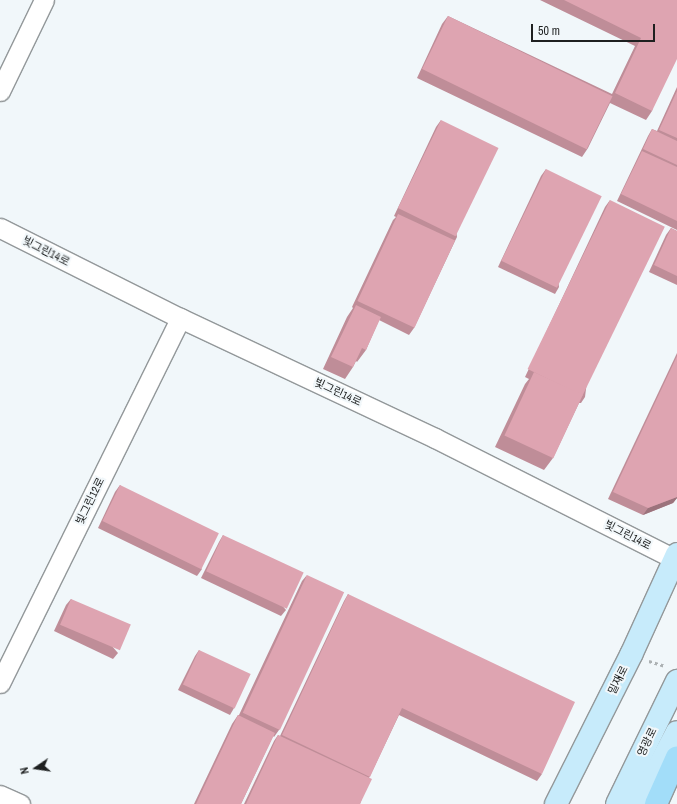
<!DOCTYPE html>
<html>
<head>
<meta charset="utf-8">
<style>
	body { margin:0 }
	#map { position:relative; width:677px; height:804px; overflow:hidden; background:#f1f7fa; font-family:"Archivo Narrow","Noto Sans KR",sans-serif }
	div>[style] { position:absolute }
	.path>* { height:2.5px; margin-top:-1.25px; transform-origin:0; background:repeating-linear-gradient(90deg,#acb1b3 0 3px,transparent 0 6px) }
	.roads { filter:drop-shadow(1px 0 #93989a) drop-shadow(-1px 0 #93989a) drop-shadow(0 1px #93989a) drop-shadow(0 -1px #93989a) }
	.minor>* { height:19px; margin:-9.5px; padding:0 9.5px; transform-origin:9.5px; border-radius:9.5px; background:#fff }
	.major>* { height:22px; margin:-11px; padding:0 11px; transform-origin:11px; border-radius:11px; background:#c7ebfb }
	.highway>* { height:22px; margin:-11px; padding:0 11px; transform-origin:11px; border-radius:11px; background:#a2ddf9 }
	.wall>* { inset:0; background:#bf8d98 }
	.shaded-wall>* { inset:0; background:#9b737c }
	.building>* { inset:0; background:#dea4b1; transform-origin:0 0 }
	span { translate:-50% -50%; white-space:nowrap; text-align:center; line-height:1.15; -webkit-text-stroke:4px #f1f7fa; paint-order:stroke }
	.street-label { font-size:11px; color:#1e2020 }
	.north { position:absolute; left:16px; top:748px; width:40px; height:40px; -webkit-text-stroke:3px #f1f7fa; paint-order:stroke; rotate:257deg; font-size:11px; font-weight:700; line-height:16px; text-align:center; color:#1e2020 }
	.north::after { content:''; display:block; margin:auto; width:14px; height:18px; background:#1e2020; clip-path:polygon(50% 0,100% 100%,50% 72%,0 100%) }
	.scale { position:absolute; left:531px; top:24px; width:124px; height:18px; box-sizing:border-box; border:2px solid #1e2020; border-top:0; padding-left:5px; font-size:12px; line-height:14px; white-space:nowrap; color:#1e2020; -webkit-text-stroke:3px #f1f7fa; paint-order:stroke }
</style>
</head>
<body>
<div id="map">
	<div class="path">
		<i style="left:649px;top:661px;width:17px;rotate:17deg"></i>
	</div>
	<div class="roads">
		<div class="minor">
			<i style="left:0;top:91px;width:101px;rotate:-64.2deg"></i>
			<i style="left:0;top:228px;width:201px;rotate:26.6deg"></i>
			<i style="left:180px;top:318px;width:282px;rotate:25.2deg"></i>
			<i style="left:435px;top:438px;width:269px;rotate:26.8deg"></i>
			<i style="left:0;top:683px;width:407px;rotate:-63.7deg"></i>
			<i style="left:0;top:795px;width:22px;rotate:24deg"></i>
		</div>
		<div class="major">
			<i style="left:556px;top:804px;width:167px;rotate:-63.3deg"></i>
			<i style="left:631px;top:655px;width:111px;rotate:-65.5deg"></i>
			<i style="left:617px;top:804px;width:137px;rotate:-64deg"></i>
			<i style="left:639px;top:804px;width:81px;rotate:-62.2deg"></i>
		</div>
		<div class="highway">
			<i style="left:656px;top:804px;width:51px;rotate:-65.9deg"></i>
		</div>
	</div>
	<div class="wall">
		<i style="clip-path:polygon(540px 0,677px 0,652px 111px,646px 120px,610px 103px,588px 148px,582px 157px,417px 78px,442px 24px,448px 16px,612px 94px,635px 46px)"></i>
		<i style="clip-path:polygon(677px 87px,677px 230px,617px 201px,648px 136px,652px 129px,657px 131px)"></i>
		<i style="clip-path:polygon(441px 120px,457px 237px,455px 241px,414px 328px,409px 335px,379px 320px,366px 350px,357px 362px,356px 361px,353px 367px,345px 379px,323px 369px,347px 317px,353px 308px,352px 307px,393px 220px,396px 217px,394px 216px,436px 127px)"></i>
		<i style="clip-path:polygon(546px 169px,559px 287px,555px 294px,498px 267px,541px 176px)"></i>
		<i style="clip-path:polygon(610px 200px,585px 397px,581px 403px,579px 403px,553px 458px,544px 470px,495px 447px,525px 384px,529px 379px,525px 377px,605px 207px)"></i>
		<i style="clip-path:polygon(671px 228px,677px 231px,677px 285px,649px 272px,666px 235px)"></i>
		<i style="clip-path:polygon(677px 353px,677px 498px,673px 503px,643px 515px,608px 499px)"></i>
		<i style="clip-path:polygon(120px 485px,202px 569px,197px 576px,98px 528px,115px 492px)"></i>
		<i style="clip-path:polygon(223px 535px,286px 610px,281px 616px,201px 578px,219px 542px)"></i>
		<i style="clip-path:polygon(307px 575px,279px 730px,274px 737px,273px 736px,241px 804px,194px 804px,232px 724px,238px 715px,239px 715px,302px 581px)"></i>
		<i style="clip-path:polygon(348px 594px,542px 774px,537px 781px,399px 715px,369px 778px,360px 804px,244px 804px,274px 741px,278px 735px,280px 736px,344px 601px)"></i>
		<i style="clip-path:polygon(71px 599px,118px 653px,113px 659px,54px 631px,66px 605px)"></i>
		<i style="clip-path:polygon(199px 650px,234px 708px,230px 715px,178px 690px,195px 656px)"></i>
	</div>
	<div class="shaded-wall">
		<i style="clip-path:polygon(677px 497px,677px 498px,673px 503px,643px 515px,648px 508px)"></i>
	</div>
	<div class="building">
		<i style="clip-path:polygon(564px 0,677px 0,677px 59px,652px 111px,615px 93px,641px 38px)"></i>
		<i style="left:448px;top:16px;width:183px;height:59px;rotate:26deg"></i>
		<i style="clip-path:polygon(677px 91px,677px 138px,659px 130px)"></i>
		<i style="left:441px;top:120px;width:64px;height:98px;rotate:26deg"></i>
		<i style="clip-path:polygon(652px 129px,677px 141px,677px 165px,643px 149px)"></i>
		<i style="clip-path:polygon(642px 151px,677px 167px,677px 221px,621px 194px)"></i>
		<i style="left:546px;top:169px;width:62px;height:102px;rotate:26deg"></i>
		<i style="left:610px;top:200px;width:61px;height:188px;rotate:26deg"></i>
		<i style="left:398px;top:214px;width:63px;height:96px;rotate:25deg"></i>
		<i style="clip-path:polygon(671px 228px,677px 231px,677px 276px,654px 265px)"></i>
		<i style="clip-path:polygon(356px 305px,381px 317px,366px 350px,362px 348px,353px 367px,331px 357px)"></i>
		<i style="clip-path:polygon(677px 356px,677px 497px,648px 508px,613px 492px)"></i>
		<i style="left:534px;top:372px;width:54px;height:70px;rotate:25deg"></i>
		<i style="left:120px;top:485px;width:110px;height:40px;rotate:26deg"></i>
		<i style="left:223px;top:535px;width:89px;height:40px;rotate:25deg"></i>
		<i style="left:307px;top:575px;width:41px;height:152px;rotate:25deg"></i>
		<i style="clip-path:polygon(348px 594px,575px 702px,542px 774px,402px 708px,370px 777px,282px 735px)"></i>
		<i style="left:71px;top:599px;width:65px;height:28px;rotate:23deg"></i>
		<i style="left:199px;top:650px;width:57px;height:38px;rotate:25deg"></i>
		<i style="clip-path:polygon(238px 715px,275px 733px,241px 804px,196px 804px)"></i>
		<i style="clip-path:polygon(278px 735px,372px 779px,360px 804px,246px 804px)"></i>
	</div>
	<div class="street-label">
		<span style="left:46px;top:251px;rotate:27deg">빛그린14로</span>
		<span style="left:338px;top:392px;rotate:25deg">빛그린14로</span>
		<span style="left:90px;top:501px;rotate:-64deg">빛그린12로</span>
		<span style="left:628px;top:535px;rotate:27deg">빛그린14로</span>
		<span style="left:618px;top:680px;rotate:-63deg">밀재로</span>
		<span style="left:647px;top:742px;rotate:-64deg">영광로</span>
	</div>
	<div class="north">N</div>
	<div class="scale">50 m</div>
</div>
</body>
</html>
